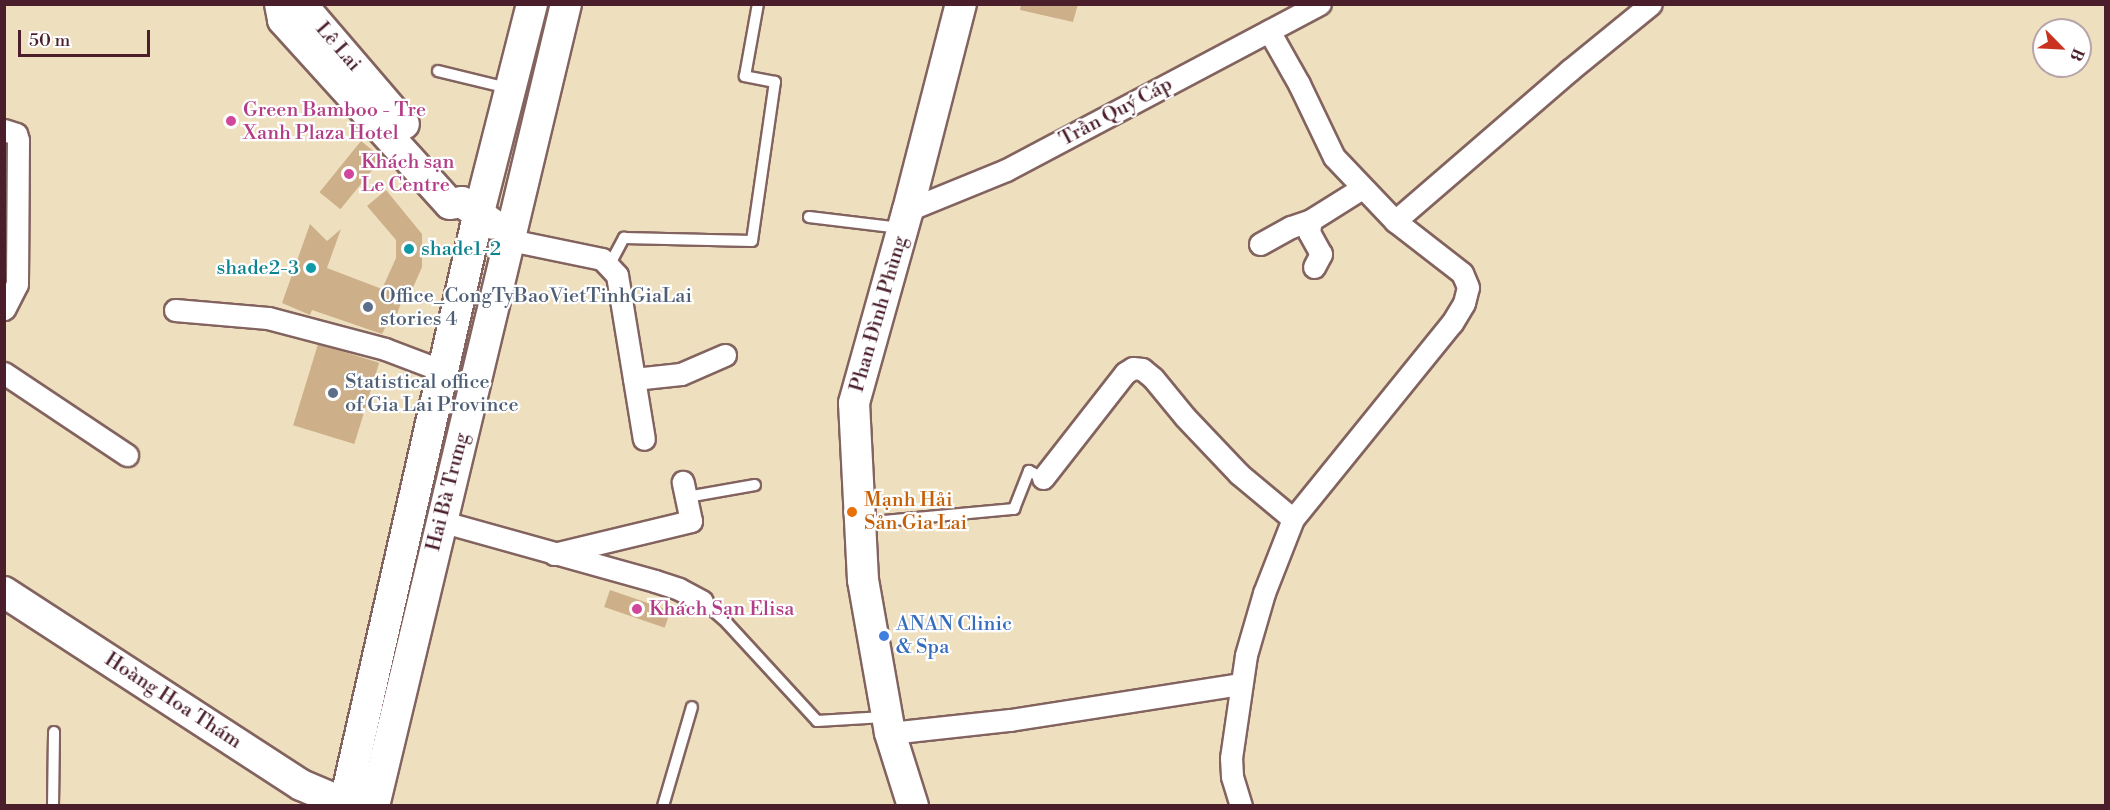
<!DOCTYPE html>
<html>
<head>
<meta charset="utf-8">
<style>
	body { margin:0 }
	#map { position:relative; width:2110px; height:810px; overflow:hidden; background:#eee0bf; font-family:"Libre Bodoni",serif }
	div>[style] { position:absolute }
	.building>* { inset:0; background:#cdb08a; transform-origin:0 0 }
	.roads { filter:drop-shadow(2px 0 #83635f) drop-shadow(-2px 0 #83635f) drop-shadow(0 2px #83635f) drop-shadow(0 -2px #83635f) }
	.lane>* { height:10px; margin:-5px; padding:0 5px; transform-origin:5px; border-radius:5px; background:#fff }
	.street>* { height:21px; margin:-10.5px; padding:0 10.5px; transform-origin:10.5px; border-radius:10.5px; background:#fff }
	.secondary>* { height:30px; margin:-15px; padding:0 15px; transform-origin:15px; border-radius:15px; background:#fff }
	.dots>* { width:16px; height:16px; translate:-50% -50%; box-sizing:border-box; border:3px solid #fff; border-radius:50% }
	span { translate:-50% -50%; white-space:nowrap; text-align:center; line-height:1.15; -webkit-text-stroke:4.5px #fff; paint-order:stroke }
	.street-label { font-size:20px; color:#4a1f2b }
	.hotel-label { font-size:20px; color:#b23c85 }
	.left { translate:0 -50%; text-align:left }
	.culture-label { font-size:20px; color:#0d838f }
	.right { translate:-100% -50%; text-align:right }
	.service-label { font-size:20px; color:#4e5e75 }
	.food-label { font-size:20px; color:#c56008 }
	.shop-label { font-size:20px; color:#366cbe }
	.frame { position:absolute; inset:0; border:6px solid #4a1f2b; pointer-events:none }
	.north { position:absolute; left:2032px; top:18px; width:60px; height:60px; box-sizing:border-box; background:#fff; border:2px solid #b7a5aa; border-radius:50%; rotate:114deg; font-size:16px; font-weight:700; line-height:24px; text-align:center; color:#4a1f2b }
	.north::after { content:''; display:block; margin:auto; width:21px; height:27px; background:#c8321e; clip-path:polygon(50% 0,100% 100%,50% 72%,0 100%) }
	.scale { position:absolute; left:18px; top:30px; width:132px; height:27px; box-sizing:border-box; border:3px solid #4a1f2b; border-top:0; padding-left:8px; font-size:18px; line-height:21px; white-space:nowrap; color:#4a1f2b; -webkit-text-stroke:4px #fff; paint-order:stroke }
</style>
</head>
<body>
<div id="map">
	<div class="building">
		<i style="clip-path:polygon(1021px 4px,1078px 4px,1073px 22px,1020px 10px)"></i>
		<i style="left:361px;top:141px;width:27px;height:66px;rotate:39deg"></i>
		<i style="clip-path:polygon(386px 190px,422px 234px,422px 267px,409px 297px,404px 294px,393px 326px,387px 324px,382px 334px,312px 310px,310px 315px,282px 303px,310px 224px,327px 241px,341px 229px,327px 268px,382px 289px,396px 258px,396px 240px,367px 206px)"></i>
		<i style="left:318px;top:344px;width:64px;height:85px;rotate:17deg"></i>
		<i style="left:610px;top:590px;width:64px;height:18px;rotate:19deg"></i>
	</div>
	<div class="roads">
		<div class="lane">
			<i style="left:438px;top:71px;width:72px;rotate:13.7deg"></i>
			<i style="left:809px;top:217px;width:92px;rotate:6.9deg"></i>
			<i style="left:610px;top:264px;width:30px;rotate:-62deg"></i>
			<i style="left:624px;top:238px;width:128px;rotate:1.3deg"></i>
			<i style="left:752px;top:241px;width:161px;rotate:-81.8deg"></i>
			<i style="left:775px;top:82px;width:31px;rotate:-169deg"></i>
			<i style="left:745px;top:76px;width:73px;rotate:-79.8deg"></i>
			<i style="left:687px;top:497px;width:69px;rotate:-10deg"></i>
			<i style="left:862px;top:523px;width:153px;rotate:-5.3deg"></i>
			<i style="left:1014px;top:509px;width:41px;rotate:-68.5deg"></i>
			<i style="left:1029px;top:471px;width:16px;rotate:27deg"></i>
			<i style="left:702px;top:601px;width:33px;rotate:41deg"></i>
			<i style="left:727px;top:623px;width:133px;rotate:47.4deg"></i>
			<i style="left:817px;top:721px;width:67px;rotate:-3.4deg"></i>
			<i style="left:53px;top:806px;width:74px;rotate:-89.2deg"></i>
			<i style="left:663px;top:806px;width:103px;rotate:-73.7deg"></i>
		</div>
		<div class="street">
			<i style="left:4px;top:130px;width:13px;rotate:18deg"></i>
			<i style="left:16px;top:134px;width:6px;rotate:72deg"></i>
			<i style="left:18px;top:140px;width:144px;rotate:90.4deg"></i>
			<i style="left:17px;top:284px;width:28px;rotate:117deg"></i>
			<i style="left:908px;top:210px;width:106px;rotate:-22.2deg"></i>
			<i style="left:1006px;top:170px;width:355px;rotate:-27.9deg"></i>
			<i style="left:1395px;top:221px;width:231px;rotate:-40.8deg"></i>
			<i style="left:1570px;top:70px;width:104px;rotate:-39.2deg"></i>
			<i style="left:510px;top:240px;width:94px;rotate:11.7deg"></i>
			<i style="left:602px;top:259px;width:22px;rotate:47deg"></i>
			<i style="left:617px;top:275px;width:166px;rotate:80.7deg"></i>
			<i style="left:1260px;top:244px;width:35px;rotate:-29deg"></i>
			<i style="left:1291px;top:227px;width:21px;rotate:-19deg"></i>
			<i style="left:1314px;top:267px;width:15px;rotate:-62deg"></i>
			<i style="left:1321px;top:254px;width:25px;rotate:-119deg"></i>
			<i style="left:1309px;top:232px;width:12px;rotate:-81deg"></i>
			<i style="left:1311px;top:220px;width:60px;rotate:-32.1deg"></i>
			<i style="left:175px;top:310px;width:93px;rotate:4.9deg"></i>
			<i style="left:268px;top:318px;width:121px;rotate:14.8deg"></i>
			<i style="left:385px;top:349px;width:62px;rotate:20.8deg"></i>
			<i style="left:4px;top:373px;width:148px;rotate:33.7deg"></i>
			<i style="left:634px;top:379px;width:47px;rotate:-6.1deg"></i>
			<i style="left:681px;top:374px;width:48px;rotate:-23.4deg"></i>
			<i style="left:1043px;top:478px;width:133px;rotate:-52deg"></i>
			<i style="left:1125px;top:373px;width:9px;rotate:-32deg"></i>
			<i style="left:1133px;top:368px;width:9px;rotate:6deg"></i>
			<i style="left:1142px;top:369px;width:14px;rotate:39deg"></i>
			<i style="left:1153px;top:378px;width:50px;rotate:50.6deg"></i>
			<i style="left:1185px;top:417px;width:79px;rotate:46.5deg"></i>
			<i style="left:1239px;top:474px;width:70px;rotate:39.8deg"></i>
			<i style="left:440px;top:521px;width:223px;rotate:15.6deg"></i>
			<i style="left:655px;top:581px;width:25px;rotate:18deg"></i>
			<i style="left:679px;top:589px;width:26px;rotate:28deg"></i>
			<i style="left:554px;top:554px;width:141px;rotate:-13.5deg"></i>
			<i style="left:691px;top:521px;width:40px;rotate:-102deg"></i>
			<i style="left:890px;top:733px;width:121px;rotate:-6.2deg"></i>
			<i style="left:1010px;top:720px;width:234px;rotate:-8.9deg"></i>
			<i style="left:1241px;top:806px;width:31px;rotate:-107deg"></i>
			<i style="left:1232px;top:776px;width:18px;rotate:-93deg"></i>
			<i style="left:1231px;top:758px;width:104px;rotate:-81.7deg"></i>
			<i style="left:1246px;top:655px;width:65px;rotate:-73.8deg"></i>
			<i style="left:1264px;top:593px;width:79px;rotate:-68.6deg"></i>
			<i style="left:1293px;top:519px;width:252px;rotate:-51deg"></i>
			<i style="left:1452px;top:323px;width:23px;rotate:-59deg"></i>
			<i style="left:1464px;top:303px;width:16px;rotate:-76deg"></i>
			<i style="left:1468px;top:287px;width:15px;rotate:-113deg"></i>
			<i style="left:1462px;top:273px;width:85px;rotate:-142.2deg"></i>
			<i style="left:1395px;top:221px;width:88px;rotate:-133.6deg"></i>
			<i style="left:1334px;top:157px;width:81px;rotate:-115.6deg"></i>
			<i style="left:1299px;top:84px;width:61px;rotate:-119.5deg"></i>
		</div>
		<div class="secondary">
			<i style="left:280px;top:4px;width:16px;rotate:79deg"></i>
			<i style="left:283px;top:20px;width:248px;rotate:47.8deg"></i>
			<i style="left:450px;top:204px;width:12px;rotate:-9deg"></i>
			<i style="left:462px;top:202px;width:37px;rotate:36deg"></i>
			<i style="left:301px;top:4px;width:158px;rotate:49.4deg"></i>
			<i style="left:4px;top:592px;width:354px;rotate:33deg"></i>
			<i style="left:301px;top:785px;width:54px;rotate:22.8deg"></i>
			<i style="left:344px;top:806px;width:609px;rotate:-77.2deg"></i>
			<i style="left:479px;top:212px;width:215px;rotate:-75.7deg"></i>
			<i style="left:374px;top:806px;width:825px;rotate:-76.54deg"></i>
			<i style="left:913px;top:806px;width:77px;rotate:-107.5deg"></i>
			<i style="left:890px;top:733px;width:155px;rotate:-100deg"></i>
			<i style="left:863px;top:580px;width:177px;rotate:-92.9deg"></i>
			<i style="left:854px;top:403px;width:200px;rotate:-74.4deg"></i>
			<i style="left:908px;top:210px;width:213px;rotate:-75.6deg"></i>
		</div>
	</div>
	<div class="dots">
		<i style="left:231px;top:121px;background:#d1479c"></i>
		<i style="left:349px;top:174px;background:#d1479c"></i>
		<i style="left:409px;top:249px;background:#0f9aa8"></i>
		<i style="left:311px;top:268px;background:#0f9aa8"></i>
		<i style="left:368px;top:307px;background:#5c6f8a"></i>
		<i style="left:333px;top:393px;background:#5c6f8a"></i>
		<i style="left:852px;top:512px;background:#e8710a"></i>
		<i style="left:637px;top:609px;background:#d1479c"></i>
		<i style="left:884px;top:636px;background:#3f7fe0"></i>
	</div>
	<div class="street-label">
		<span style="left:338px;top:47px;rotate:49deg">Lê Lai</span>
		<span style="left:1116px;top:112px;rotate:-28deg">Trần Quý Cáp</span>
		<span style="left:879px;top:314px;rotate:-74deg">Phan Đình Phùng</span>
		<span style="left:448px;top:492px;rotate:-76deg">Hai Bà Trưng</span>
		<span style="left:173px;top:701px;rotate:33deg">Hoàng Hoa Thám</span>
	</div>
	<div class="hotel-label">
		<span class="left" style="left:243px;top:122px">Green Bamboo - Tre<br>Xanh Plaza Hotel</span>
		<span class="left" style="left:361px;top:174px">Khách sạn<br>Le Centre</span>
		<span class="left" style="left:649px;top:609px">Khách Sạn Elisa</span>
	</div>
	<div class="culture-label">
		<span class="left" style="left:421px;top:249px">shade1-2</span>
		<span class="right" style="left:299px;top:268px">shade2-3</span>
	</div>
	<div class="service-label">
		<span class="left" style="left:380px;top:308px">Office_CongTyBaoVietTinhGiaLai<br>stories 4</span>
		<span class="left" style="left:345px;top:394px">Statistical office<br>of Gia Lai Province</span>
	</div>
	<div class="food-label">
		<span class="left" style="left:864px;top:512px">Mạnh Hải<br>Sản Gia Lai</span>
	</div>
	<div class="shop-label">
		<span class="left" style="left:896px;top:636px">ANAN Clinic<br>&amp; Spa</span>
	</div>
	<div class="frame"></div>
	<div class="north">B</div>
	<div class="scale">50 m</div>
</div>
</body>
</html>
